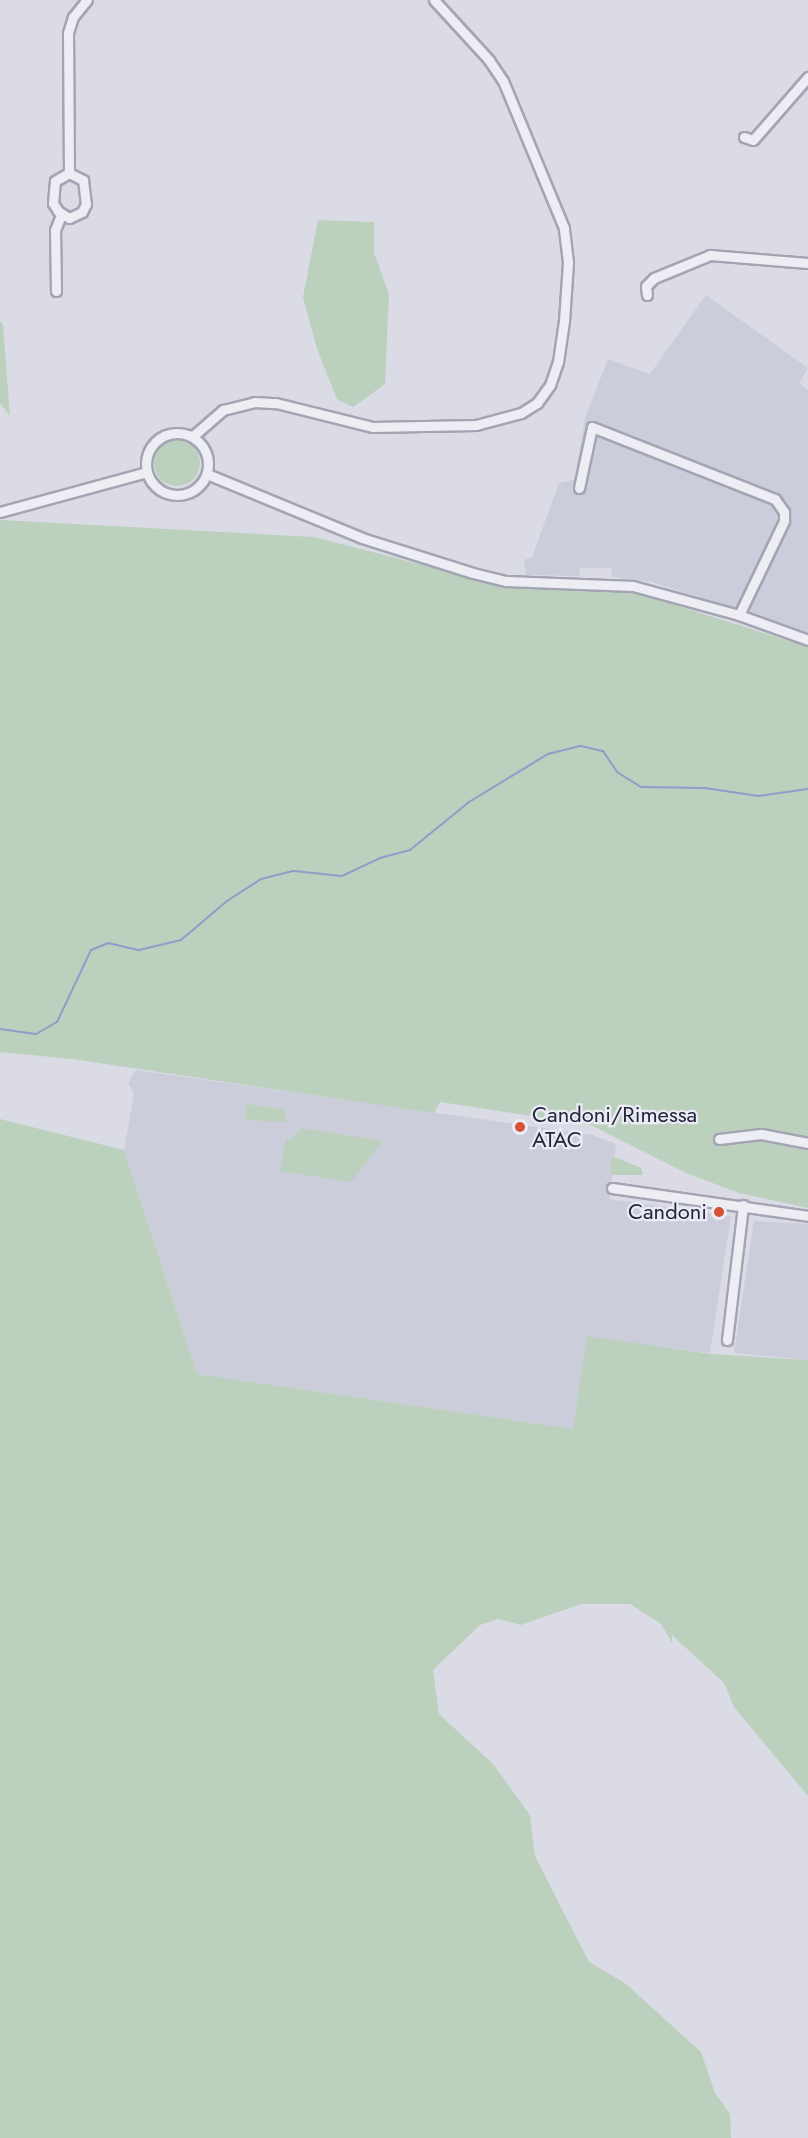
<!DOCTYPE html>
<html>
<head>
<meta charset="utf-8">
<style>
	body { margin:0 }
	#map { position:relative; width:808px; height:2138px; overflow:hidden; background:#dbdbe6; font-family:Jost,sans-serif }
	div>[style] { position:absolute }
	.built>* { inset:0; background:#cccddb }
	.green>* { inset:0; background:#bbd1bd }
	.round { border-radius:50% }
	.stream>* { height:2px; margin:-1px; padding:0 1px; transform-origin:1px; border-radius:1px; background:#939bc9 }
	.roads { filter:drop-shadow(2px 0 #a4a4b3) drop-shadow(-2px 0 #a4a4b3) drop-shadow(0 2px #a4a4b3) drop-shadow(0 -2px #a4a4b3) }
	.minor>* { height:9px; margin:-4.5px; padding:0 4.5px; transform-origin:4.5px; border-radius:4.5px; background:#edeef4 }
	.minor>.ring { margin:-4.5px; padding:0; box-sizing:content-box; background:none; border:9px solid #edeef4; border-radius:50% }
	.dots>* { width:16px; height:16px; translate:-50% -50%; box-sizing:border-box; border:3px solid #eaebf4; border-radius:50% }
	span { translate:-50% -50%; white-space:nowrap; text-align:center; line-height:1.15; -webkit-text-stroke:4.5px #eaebf4; paint-order:stroke }
	.poi-label { font-size:22px; color:#24253d }
	.left { translate:0 -50%; text-align:left }
	.right { translate:-100% -50%; text-align:right }
</style>
</head>
<body>
<div id="map">
	<div class="built">
		<i style="clip-path:polygon(706px 295px,808px 368px,799px 383px,808px 390px,808px 632px,652px 582px,612px 577px,611px 568px,580px 568px,579px 576px,526px 575px,524px 560px,532px 557px,559px 483px,574px 480px,585px 418px,608px 359px,650px 374px)"></i>
		<i style="clip-path:polygon(136px 1070px,592px 1135px,616px 1144px,609px 1199px,731px 1216px,710px 1353px,592px 1338px,573px 1429px,197px 1374px,124px 1150px,134px 1094px,128px 1083px)"></i>
		<i style="clip-path:polygon(754px 1221px,808px 1224px,808px 1360px,734px 1353px)"></i>
	</div>
	<div class="green">
		<i style="clip-path:polygon(318px 220px,374px 222px,374px 253px,389px 294px,385px 384px,353px 407px,337px 399px,317px 349px,303px 297px)"></i>
		<i style="clip-path:polygon(0 321px,3px 325px,10px 416px,0 403px)"></i>
		<i class="round" style="left:154px;top:440px;width:46px;height:46px"></i>
		<i style="clip-path:polygon(0 520px,314px 537px,489px 582px,621px 588px,808px 647px,808px 1208px,739px 1193px,686px 1173px,591px 1125px,440px 1102px,434px 1113px,72px 1059px,0 1052px)"></i>
		<i style="clip-path:polygon(246px 1104px,284px 1110px,286px 1122px,246px 1120px)"></i>
		<i style="clip-path:polygon(0 1119px,124px 1150px,197px 1374px,573px 1429px,587px 1336px,711px 1354px,808px 1360px,808px 1796px,734px 1707px,724px 1683px,672px 1635px,672px 1643px,661px 1624px,630px 1604px,581px 1604px,521px 1625px,498px 1619px,480px 1625px,433px 1670px,439px 1714px,493px 1764px,530px 1815px,535px 1856px,589px 1962px,626px 1984px,701px 2052px,715px 2093px,730px 2114px,731px 2138px,0 2138px)"></i>
		<i style="clip-path:polygon(301px 1128px,383px 1141px,351px 1182px,280px 1171px,286px 1139px,291px 1140px)"></i>
		<i style="clip-path:polygon(612px 1156px,641px 1168px,643px 1175px,613px 1175px,610px 1173px)"></i>
	</div>
	<div class="stream">
		<i style="left:0;top:1029px;width:36px;rotate:8deg"></i>
		<i style="left:36px;top:1034px;width:24px;rotate:-30deg"></i>
		<i style="left:57px;top:1022px;width:80px;rotate:-64.7deg"></i>
		<i style="left:91px;top:950px;width:18px;rotate:-22deg"></i>
		<i style="left:108px;top:943px;width:32px;rotate:13deg"></i>
		<i style="left:139px;top:950px;width:43px;rotate:-13.4deg"></i>
		<i style="left:181px;top:940px;width:60px;rotate:-40.3deg"></i>
		<i style="left:227px;top:901px;width:40px;rotate:-32.9deg"></i>
		<i style="left:261px;top:879px;width:34px;rotate:-14deg"></i>
		<i style="left:294px;top:871px;width:48px;rotate:5.9deg"></i>
		<i style="left:342px;top:876px;width:42px;rotate:-25.3deg"></i>
		<i style="left:380px;top:858px;width:31px;rotate:-15deg"></i>
		<i style="left:410px;top:850px;width:76px;rotate:-39.1deg"></i>
		<i style="left:469px;top:802px;width:92px;rotate:-31.3deg"></i>
		<i style="left:548px;top:754px;width:34px;rotate:-14deg"></i>
		<i style="left:581px;top:746px;width:23px;rotate:13deg"></i>
		<i style="left:603px;top:751px;width:25px;rotate:56deg"></i>
		<i style="left:617px;top:772px;width:28px;rotate:32deg"></i>
		<i style="left:641px;top:787px;width:64px;rotate:0.9deg"></i>
		<i style="left:705px;top:788px;width:54px;rotate:8.6deg"></i>
		<i style="left:758px;top:796px;width:50px;rotate:-8deg"></i>
	</div>
	<div class="roads">
		<div class="minor">
			<i style="left:744px;top:137px;width:9px;rotate:18deg"></i>
			<i style="left:753px;top:140px;width:84px;rotate:-48.9deg"></i>
			<i style="left:69px;top:173px;width:140px;rotate:-90.4deg"></i>
			<i style="left:68px;top:33px;width:17px;rotate:-73deg"></i>
			<i style="left:73px;top:17px;width:22px;rotate:-51deg"></i>
			<i style="left:69px;top:173px;width:16px;rotate:27deg"></i>
			<i style="left:83px;top:180px;width:24px;rotate:83deg"></i>
			<i style="left:86px;top:204px;width:9px;rotate:117deg"></i>
			<i style="left:82px;top:212px;width:14px;rotate:155deg"></i>
			<i style="left:69px;top:218px;width:13px;rotate:-148deg"></i>
			<i style="left:58px;top:211px;width:9px;rotate:-122deg"></i>
			<i style="left:53px;top:203px;width:22px;rotate:-85deg"></i>
			<i style="left:55px;top:181px;width:16px;rotate:-30deg"></i>
			<i style="left:56px;top:291px;width:61px;rotate:-90.9deg"></i>
			<i style="left:55px;top:230px;width:16px;rotate:-68deg"></i>
			<i style="left:647px;top:295px;width:9px;rotate:-96deg"></i>
			<i style="left:646px;top:286px;width:11px;rotate:-45deg"></i>
			<i style="left:654px;top:278px;width:61px;rotate:-22.3deg"></i>
			<i style="left:710px;top:255px;width:98px;rotate:4.7deg"></i>
			<i class="ring" style="left:146px;top:433px;width:53px;height:53px"></i>
			<i style="left:193px;top:436px;width:40px;rotate:-41deg"></i>
			<i style="left:223px;top:410px;width:32px;rotate:-14deg"></i>
			<i style="left:254px;top:402px;width:22px;rotate:3deg"></i>
			<i style="left:276px;top:403px;width:100px;rotate:13.9deg"></i>
			<i style="left:373px;top:427px;width:103px;rotate:-1.1deg"></i>
			<i style="left:476px;top:425px;width:47px;rotate:-14.9deg"></i>
			<i style="left:521px;top:413px;width:19px;rotate:-32deg"></i>
			<i style="left:537px;top:403px;width:22px;rotate:-54deg"></i>
			<i style="left:550px;top:385px;width:24px;rotate:-71deg"></i>
			<i style="left:558px;top:362px;width:41px;rotate:-81.7deg"></i>
			<i style="left:564px;top:321px;width:59px;rotate:-86.1deg"></i>
			<i style="left:568px;top:262px;width:34px;rotate:-97deg"></i>
			<i style="left:564px;top:228px;width:159px;rotate:-112.5deg"></i>
			<i style="left:503px;top:81px;width:25px;rotate:-124deg"></i>
			<i style="left:489px;top:60px;width:81px;rotate:-132.5deg"></i>
			<i style="left:207px;top:474px;width:168px;rotate:22.4deg"></i>
			<i style="left:362px;top:538px;width:116px;rotate:17.5deg"></i>
			<i style="left:473px;top:573px;width:34px;rotate:14deg"></i>
			<i style="left:506px;top:581px;width:127px;rotate:2.3deg"></i>
			<i style="left:633px;top:586px;width:110px;rotate:15.3deg"></i>
			<i style="left:739px;top:615px;width:73px;rotate:19.9deg"></i>
			<i style="left:579px;top:488px;width:62px;rotate:-78deg"></i>
			<i style="left:592px;top:427px;width:197px;rotate:21.5deg"></i>
			<i style="left:775px;top:499px;width:16px;rotate:55deg"></i>
			<i style="left:784px;top:512px;width:9px;rotate:90deg"></i>
			<i style="left:784px;top:521px;width:104px;rotate:115.6deg"></i>
			<i style="left:0;top:512px;width:152px;rotate:-15.2deg"></i>
			<i style="left:719px;top:1139px;width:42px;rotate:-6.8deg"></i>
			<i style="left:761px;top:1134px;width:48px;rotate:10.8deg"></i>
			<i style="left:612px;top:1188px;width:198px;rotate:8.1deg"></i>
			<i style="left:727px;top:1340px;width:136px;rotate:-83.2deg"></i>
		</div>
	</div>
	<div class="dots">
		<i style="left:520px;top:1127px;background:#d55236"></i>
		<i style="left:719px;top:1212px;background:#d55236"></i>
	</div>
	<div class="poi-label">
		<span class="left" style="left:532px;top:1127px">Candoni/Rimessa<br>ATAC</span>
		<span class="right" style="left:707px;top:1212px">Candoni</span>
	</div>
</div>
</body>
</html>
